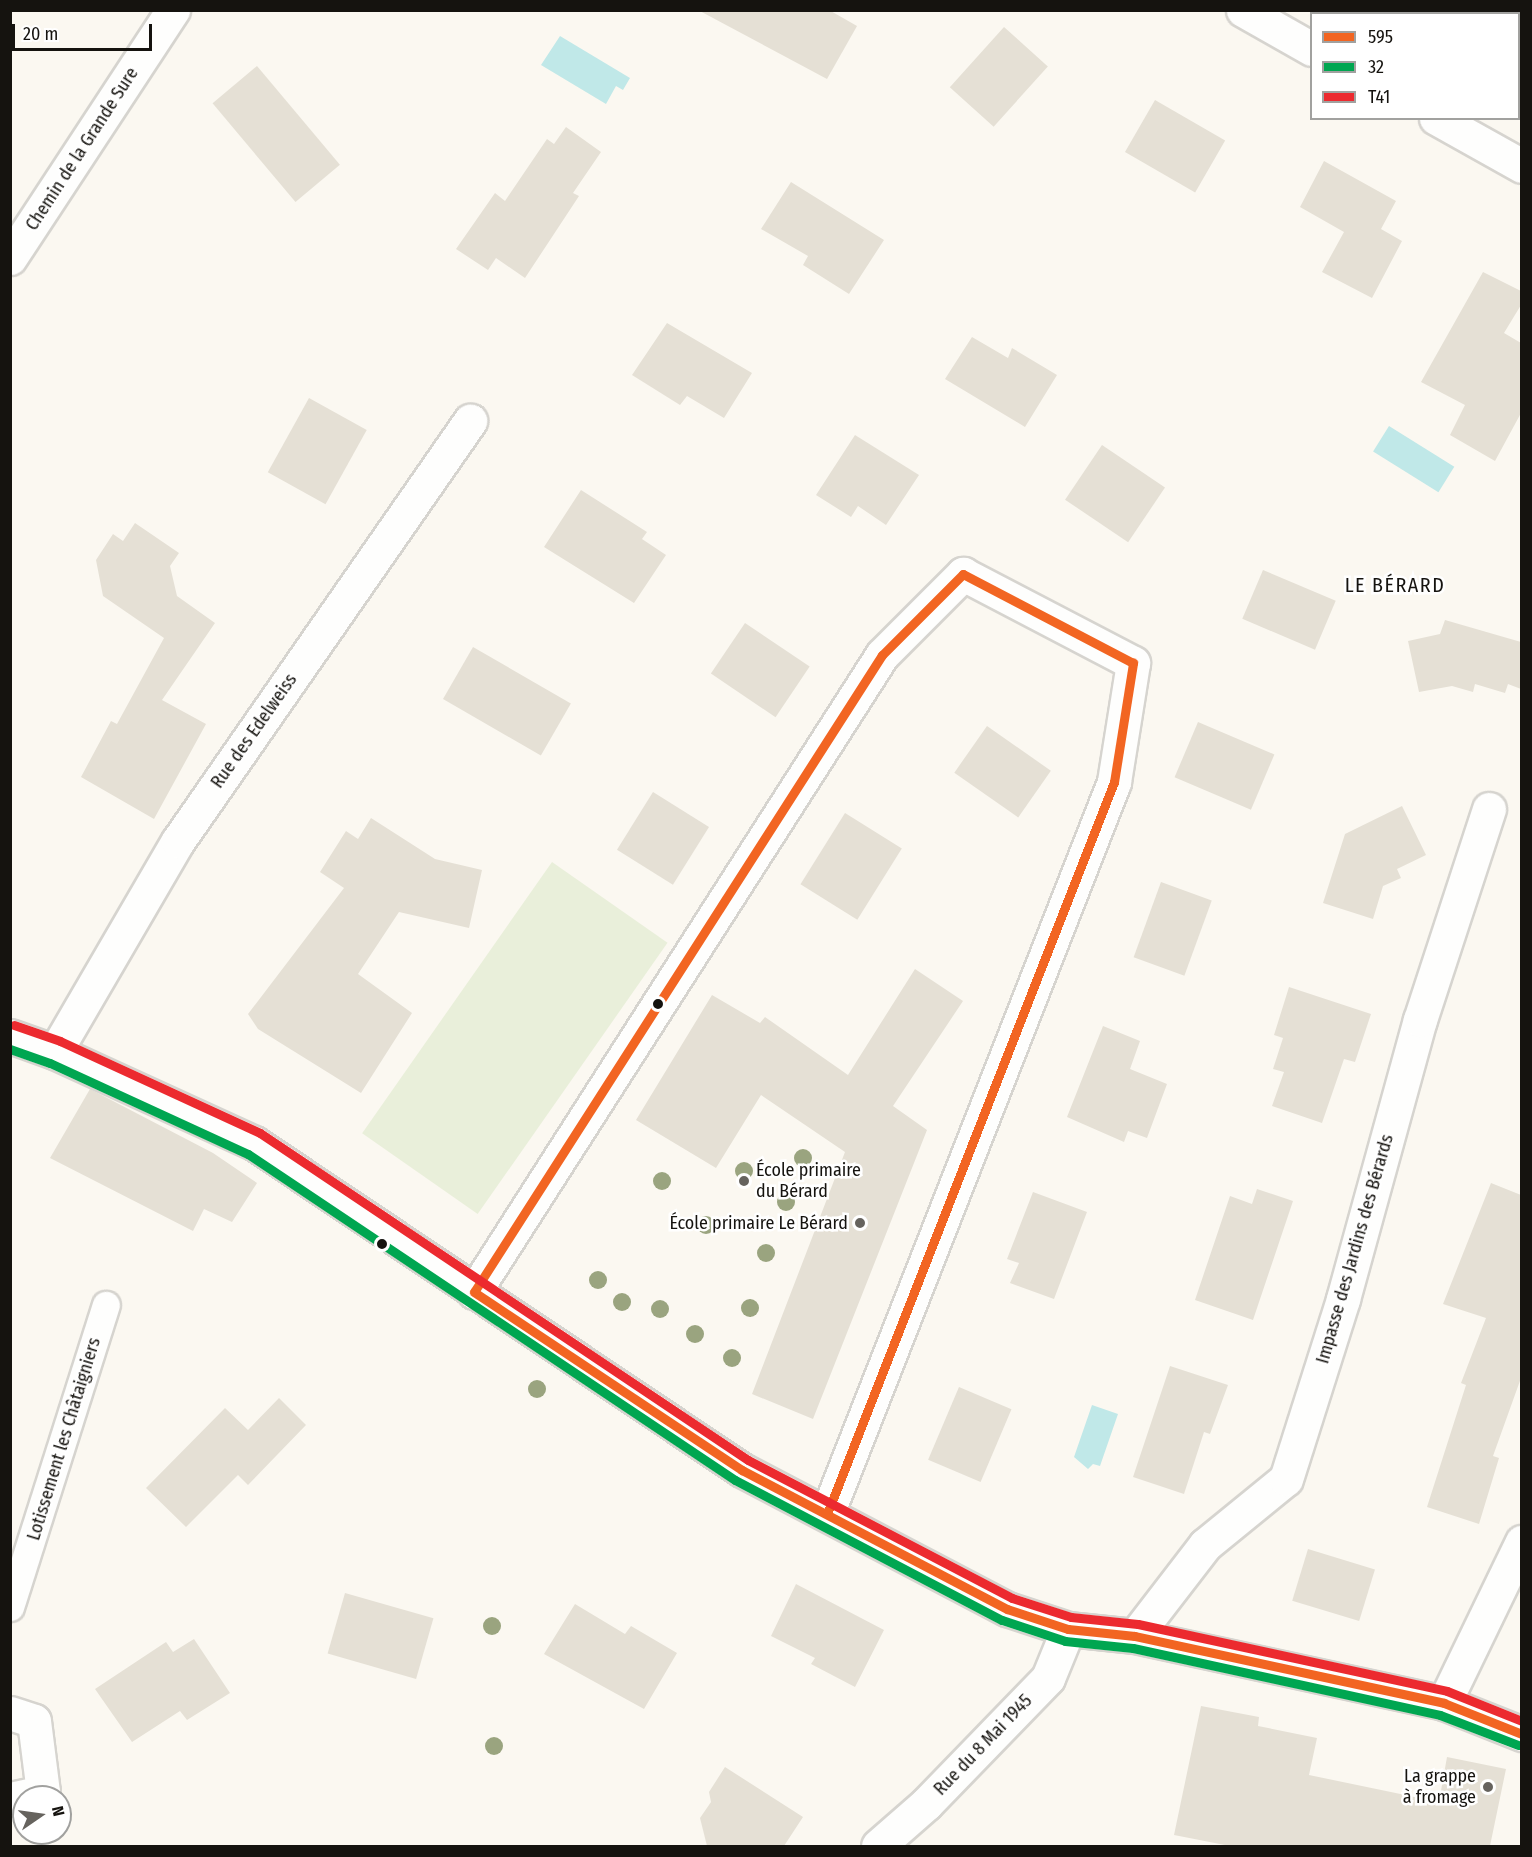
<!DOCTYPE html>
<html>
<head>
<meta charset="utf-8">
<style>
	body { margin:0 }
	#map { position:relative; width:1532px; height:1857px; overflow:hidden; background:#fbf8f1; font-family:"Fira Sans Condensed",sans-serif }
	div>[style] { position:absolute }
	.green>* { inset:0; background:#e9efda; transform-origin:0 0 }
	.water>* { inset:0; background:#c0e8e8; transform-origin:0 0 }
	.building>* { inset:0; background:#e5e0d5; transform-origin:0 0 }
	.roads { filter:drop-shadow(2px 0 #d6d4cf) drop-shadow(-2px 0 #d6d4cf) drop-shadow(0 2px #d6d4cf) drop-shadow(0 -2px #d6d4cf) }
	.service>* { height:27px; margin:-13.5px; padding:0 13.5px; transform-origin:13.5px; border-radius:13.5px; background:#fefefd }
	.minor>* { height:33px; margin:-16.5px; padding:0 16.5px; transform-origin:16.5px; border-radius:16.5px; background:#fefefd }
	.secondary>* { height:33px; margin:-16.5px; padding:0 16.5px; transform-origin:16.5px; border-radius:16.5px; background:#fefefd }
	.bus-1>* { height:9px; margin:-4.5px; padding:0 4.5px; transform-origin:4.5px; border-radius:4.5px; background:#f26522 }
	.bus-2>* { height:9px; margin:-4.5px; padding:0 4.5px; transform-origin:4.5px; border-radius:4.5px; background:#00a651 }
	.bus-3>* { height:9px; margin:-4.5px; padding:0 4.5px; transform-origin:4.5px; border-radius:4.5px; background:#ec2a2f }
	.trees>* { width:18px; height:18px; margin:-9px; border-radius:50%; background:#9aa47f }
	.dots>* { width:16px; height:16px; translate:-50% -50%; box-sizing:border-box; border:3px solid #fff; border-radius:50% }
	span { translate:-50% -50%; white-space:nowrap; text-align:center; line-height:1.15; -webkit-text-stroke:5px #fff; paint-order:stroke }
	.street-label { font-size:18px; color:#15130f }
	.poi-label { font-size:18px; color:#15130f }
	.left { translate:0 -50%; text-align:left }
	.right { translate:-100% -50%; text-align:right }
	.neighbourhood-label { font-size:20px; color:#15130f; letter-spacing:1.5px }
	.frame { position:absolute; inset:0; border:12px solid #15130f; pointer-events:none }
	.legend { position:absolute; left:1310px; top:12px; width:210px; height:108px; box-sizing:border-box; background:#fff; border:2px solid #a1a19f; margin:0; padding:8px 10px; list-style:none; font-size:18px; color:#15130f }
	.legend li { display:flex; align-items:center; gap:12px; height:30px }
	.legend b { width:30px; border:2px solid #a1a19f }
	.north { position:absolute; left:12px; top:1785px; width:60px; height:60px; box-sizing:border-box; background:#fff; border:2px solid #a1a19f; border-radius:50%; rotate:77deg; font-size:16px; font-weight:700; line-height:24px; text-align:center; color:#15130f }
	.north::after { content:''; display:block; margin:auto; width:21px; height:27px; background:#66635e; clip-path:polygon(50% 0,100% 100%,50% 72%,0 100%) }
	.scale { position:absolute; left:12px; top:24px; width:140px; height:27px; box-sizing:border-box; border:3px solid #15130f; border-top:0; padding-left:8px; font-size:18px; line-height:21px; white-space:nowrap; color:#15130f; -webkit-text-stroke:4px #fff; paint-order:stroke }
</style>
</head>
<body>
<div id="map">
	<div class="green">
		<i style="left:552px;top:862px;width:141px;height:331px;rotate:35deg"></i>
	</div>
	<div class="water">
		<i style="clip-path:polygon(560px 36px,630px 78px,623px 90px,616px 86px,606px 104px,541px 65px)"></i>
		<i style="left:1389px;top:426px;width:77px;height:30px;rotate:32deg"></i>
		<i style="clip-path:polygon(1092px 1405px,1118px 1414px,1100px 1466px,1093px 1464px,1088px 1469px,1074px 1457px)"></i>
	</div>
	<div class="building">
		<i style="clip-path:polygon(698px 10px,829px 10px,857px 26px,827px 79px)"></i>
		<i style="left:1004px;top:27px;width:59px;height:81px;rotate:42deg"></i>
		<i style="left:257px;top:66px;width:129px;height:58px;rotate:50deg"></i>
		<i style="left:1155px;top:100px;width:81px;height:60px;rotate:30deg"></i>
		<i style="clip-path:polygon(566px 127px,601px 152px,573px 193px,579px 196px,525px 278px,496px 258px,488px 270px,456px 249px,495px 193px,505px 201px,547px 139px,554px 144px)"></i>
		<i style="clip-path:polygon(1324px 161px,1396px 201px,1381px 229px,1402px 241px,1372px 298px,1322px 272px,1344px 232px,1300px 207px)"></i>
		<i style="clip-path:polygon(791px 182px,884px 240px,849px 294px,803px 265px,808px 256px,761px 229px)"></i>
		<i style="clip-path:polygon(1483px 272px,1521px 291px,1521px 305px,1504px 333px,1521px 343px,1521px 413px,1495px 461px,1450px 435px,1465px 405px,1421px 382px)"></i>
		<i style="clip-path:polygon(667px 323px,752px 373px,724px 418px,687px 396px,680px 405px,632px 375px)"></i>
		<i style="clip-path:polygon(972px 337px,1008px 358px,1012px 348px,1057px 375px,1025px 427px,945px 379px)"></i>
		<i style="left:309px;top:398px;width:66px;height:85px;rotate:29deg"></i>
		<i style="clip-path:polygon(855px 435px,919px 475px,886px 525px,858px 506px,851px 517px,816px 495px)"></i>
		<i style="left:1102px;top:445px;width:76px;height:66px;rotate:34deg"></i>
		<i style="clip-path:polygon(581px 490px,647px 532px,642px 539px,666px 555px,634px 603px,544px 547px)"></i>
		<i style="clip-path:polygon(135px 523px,179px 553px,170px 566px,177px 596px,215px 623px,162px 700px,206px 724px,154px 819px,81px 777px,111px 721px,117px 724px,164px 638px,103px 596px,96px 560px,113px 534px,123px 541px)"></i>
		<i style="left:1263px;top:570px;width:79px;height:53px;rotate:23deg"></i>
		<i style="clip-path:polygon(1445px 620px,1521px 642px,1521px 689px,1508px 684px,1505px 693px,1475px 684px,1473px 692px,1452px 686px,1419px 692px,1408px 641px,1440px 634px)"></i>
		<i style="left:745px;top:623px;width:78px;height:61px;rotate:34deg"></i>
		<i style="left:473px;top:647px;width:113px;height:60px;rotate:30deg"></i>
		<i style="left:1198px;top:722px;width:83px;height:60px;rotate:23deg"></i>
		<i style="left:987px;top:726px;width:78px;height:57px;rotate:35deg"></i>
		<i style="left:653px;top:792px;width:66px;height:68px;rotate:32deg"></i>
		<i style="clip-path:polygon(1402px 806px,1426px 855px,1397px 869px,1401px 878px,1383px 886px,1373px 919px,1323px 903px,1345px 834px)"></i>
		<i style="left:845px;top:813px;width:67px;height:84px;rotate:32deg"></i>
		<i style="clip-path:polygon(371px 818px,435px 859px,482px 870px,469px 928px,399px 912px,358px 974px,412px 1013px,361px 1093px,258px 1029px,248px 1014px,344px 888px,320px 872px,346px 831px,358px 839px)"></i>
		<i style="left:1161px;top:882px;width:54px;height:80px;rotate:20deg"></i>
		<i style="clip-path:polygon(915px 969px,963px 1001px,893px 1106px,927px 1130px,813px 1419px,752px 1394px,845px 1152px,761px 1095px,716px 1168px,636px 1120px,712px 995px,760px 1023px,765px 1017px,848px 1075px)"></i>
		<i style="clip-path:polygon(1289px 987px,1371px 1014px,1355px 1062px,1344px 1059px,1322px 1123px,1272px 1106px,1284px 1072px,1273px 1069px,1283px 1038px,1274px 1035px)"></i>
		<i style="clip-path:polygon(1103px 1026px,1140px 1041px,1130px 1069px,1167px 1084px,1147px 1138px,1128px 1131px,1124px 1142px,1067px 1117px)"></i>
		<i style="clip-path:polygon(90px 1089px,213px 1153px,257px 1183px,232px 1222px,204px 1209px,193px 1231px,50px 1158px)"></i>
		<i style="clip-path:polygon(1491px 1183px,1521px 1195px,1521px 1378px,1493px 1456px,1499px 1458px,1479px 1524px,1427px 1507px,1466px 1385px,1461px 1383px,1486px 1318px,1443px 1304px)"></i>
		<i style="clip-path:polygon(1257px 1189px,1293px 1201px,1253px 1320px,1195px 1300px,1230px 1196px,1252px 1204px)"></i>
		<i style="clip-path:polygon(1033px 1192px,1087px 1212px,1054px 1299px,1010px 1283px,1019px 1263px,1007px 1259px)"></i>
		<i style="clip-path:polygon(1170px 1366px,1228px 1385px,1210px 1434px,1204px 1432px,1184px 1494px,1133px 1477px)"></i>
		<i style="left:959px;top:1387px;width:57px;height:79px;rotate:23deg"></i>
		<i style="clip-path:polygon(279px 1398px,306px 1425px,248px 1485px,238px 1475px,186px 1527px,146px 1488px,225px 1408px,248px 1430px)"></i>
		<i style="left:1308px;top:1549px;width:70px;height:54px;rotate:17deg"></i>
		<i style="clip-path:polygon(796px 1584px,884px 1630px,855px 1687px,811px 1664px,815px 1658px,771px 1636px)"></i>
		<i style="left:345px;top:1593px;width:92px;height:63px;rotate:16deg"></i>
		<i style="clip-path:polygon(575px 1604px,625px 1634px,631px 1626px,677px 1653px,644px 1709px,544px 1654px)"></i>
		<i style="clip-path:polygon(194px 1639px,230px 1693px,187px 1720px,180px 1711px,132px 1742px,95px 1689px,166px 1642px,173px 1652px)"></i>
		<i style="clip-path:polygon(1201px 1706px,1259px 1717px,1258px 1726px,1317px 1738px,1309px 1775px,1439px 1802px,1447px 1757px,1506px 1769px,1490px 1846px,1230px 1846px,1174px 1835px)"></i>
		<i style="clip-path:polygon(725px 1767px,803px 1817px,784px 1846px,707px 1846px,700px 1818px,711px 1802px,709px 1792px)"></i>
	</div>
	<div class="roads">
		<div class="service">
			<i style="left:10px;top:1607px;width:317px;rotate:-72.4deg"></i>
		</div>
		<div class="minor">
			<i style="left:1243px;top:10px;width:79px;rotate:29.5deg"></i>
			<i style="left:1436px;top:118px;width:98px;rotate:29.2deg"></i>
			<i style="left:10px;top:258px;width:297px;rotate:-56.7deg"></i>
			<i style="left:55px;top:1052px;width:244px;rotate:-59.8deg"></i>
			<i style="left:178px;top:841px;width:512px;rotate:-55.19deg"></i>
			<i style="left:474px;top:1292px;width:756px;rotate:-57.36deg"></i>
			<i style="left:882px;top:655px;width:115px;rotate:-45deg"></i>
			<i style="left:963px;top:574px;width:192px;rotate:27.6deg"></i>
			<i style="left:1133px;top:663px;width:121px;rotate:99.1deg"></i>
			<i style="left:1114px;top:782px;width:786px;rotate:111.41deg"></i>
			<i style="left:1135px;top:1636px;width:115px;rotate:-52.4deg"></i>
			<i style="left:1205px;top:1545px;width:104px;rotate:-39.2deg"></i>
			<i style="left:1286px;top:1479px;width:189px;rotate:-72.4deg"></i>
			<i style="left:1343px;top:1299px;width:289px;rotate:-74.6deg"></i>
			<i style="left:1420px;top:1020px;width:222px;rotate:-71.9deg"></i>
			<i style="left:1444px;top:1703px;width:179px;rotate:-64.2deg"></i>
			<i style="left:10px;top:1713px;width:25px;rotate:18deg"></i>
			<i style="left:34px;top:1721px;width:72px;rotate:82.8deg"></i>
			<i style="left:43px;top:1792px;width:34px;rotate:168deg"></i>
			<i style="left:878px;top:1846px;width:64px;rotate:-41.2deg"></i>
			<i style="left:926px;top:1804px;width:175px;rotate:-45.9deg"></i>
			<i style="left:1048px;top:1678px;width:53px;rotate:-67.8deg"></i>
		</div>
		<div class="secondary">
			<i style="left:10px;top:1036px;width:48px;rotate:19.6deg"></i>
			<i style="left:55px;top:1052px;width:219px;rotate:24.6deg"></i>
			<i style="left:254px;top:1143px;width:587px;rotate:33.83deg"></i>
			<i style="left:742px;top:1470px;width:299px;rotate:27.7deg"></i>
			<i style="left:1007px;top:1609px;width:64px;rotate:18.2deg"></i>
			<i style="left:1068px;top:1629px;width:67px;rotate:6deg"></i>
			<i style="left:1135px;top:1636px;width:316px;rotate:12.2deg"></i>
			<i style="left:1444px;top:1703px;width:84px;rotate:21.7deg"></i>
		</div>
	</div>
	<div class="bus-1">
		<i style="left:827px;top:1514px;width:786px;rotate:-68.59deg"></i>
		<i style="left:1114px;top:782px;width:121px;rotate:-80.9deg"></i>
		<i style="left:1133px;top:663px;width:192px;rotate:-152.4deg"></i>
		<i style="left:963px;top:574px;width:115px;rotate:135deg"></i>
		<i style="left:882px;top:655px;width:756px;rotate:122.64deg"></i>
		<i style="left:474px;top:1292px;width:322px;rotate:33.6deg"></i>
		<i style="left:742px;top:1470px;width:299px;rotate:27.7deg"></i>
		<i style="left:1007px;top:1609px;width:64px;rotate:18.2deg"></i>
		<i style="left:1068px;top:1629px;width:67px;rotate:6deg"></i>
		<i style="left:1135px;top:1636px;width:316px;rotate:12.2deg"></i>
		<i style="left:1444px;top:1703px;width:84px;rotate:21.7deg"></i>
	</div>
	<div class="bus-2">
		<i style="left:10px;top:1049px;width:42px;rotate:19.3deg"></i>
		<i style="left:50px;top:1063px;width:218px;rotate:24.7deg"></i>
		<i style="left:248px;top:1154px;width:586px;rotate:33.8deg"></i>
		<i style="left:735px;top:1480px;width:301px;rotate:27.7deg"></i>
		<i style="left:1002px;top:1620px;width:66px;rotate:18.4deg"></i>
		<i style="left:1065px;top:1641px;width:68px;rotate:5.9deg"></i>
		<i style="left:1133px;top:1648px;width:314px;rotate:12.3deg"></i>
		<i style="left:1440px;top:1715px;width:84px;rotate:21deg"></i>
	</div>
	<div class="bus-3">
		<i style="left:14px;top:1025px;width:49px;rotate:19.2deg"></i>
		<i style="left:60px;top:1041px;width:220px;rotate:24.7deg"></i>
		<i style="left:260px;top:1133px;width:587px;rotate:33.83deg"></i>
		<i style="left:748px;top:1460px;width:298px;rotate:27.6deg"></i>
		<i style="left:1012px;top:1598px;width:62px;rotate:17.9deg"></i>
		<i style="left:1071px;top:1617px;width:67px;rotate:6deg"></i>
		<i style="left:1138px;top:1624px;width:316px;rotate:12.2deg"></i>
		<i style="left:1447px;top:1691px;width:81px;rotate:21.8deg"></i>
	</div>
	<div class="trees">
		<i style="left:803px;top:1158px"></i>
		<i style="left:744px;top:1171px"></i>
		<i style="left:662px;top:1181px"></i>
		<i style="left:786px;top:1202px"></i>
		<i style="left:706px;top:1225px"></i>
		<i style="left:766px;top:1253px"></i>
		<i style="left:598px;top:1280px"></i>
		<i style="left:622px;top:1302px"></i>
		<i style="left:750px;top:1308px"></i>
		<i style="left:660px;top:1309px"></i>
		<i style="left:695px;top:1334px"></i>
		<i style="left:732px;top:1358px"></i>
		<i style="left:537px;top:1389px"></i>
		<i style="left:492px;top:1626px"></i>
		<i style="left:494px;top:1746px"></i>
	</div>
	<div class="dots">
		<i style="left:658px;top:1004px;background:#15130f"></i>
		<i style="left:744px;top:1181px;background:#66635e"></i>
		<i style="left:860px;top:1223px;background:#66635e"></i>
		<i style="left:382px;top:1244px;background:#15130f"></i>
		<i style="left:1488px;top:1787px;background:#66635e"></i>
	</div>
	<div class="street-label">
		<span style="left:82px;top:149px;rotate:-57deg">Chemin de la Grande Sure</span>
		<span style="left:254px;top:731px;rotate:-55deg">Rue des Edelweiss</span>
		<span style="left:1355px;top:1249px;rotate:-74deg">Impasse des Jardins des Bérards</span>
		<span style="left:64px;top:1439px;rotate:-73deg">Lotissement les Châtaigniers</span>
		<span style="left:983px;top:1745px;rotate:-46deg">Rue du 8 Mai 1945</span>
	</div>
	<div class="poi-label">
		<span class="left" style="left:756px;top:1181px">École primaire<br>du Bérard</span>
		<span class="right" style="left:848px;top:1223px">École primaire Le Bérard</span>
		<span class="right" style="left:1476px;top:1787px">La grappe<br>à fromage</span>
	</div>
	<div class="neighbourhood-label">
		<span style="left:1395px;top:585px">LE BÉRARD</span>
	</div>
	<div class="frame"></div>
	<ul class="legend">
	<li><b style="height:8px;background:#f26522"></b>595</li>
	<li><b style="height:8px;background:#00a651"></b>32</li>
	<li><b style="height:8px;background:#ec2a2f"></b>T41</li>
	</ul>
	<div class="north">N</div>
	<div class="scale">20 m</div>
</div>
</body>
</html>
